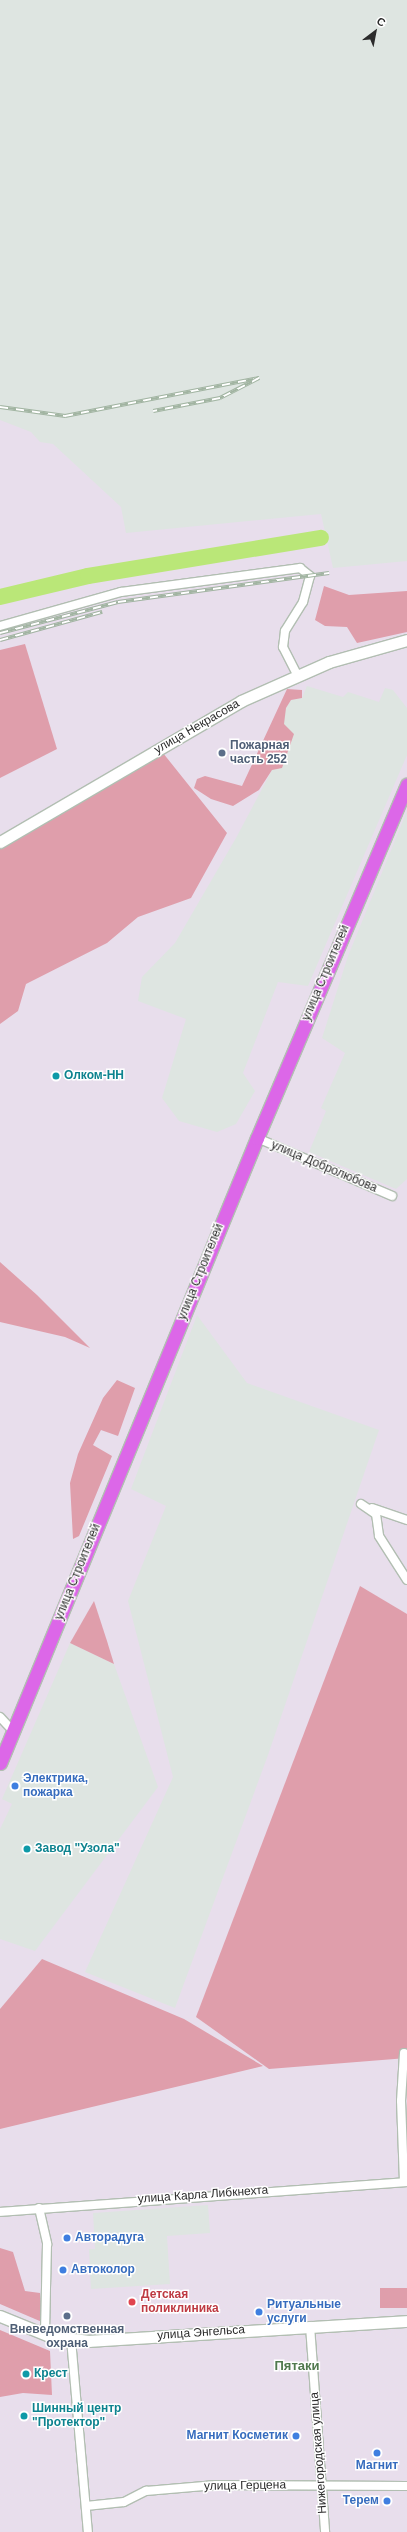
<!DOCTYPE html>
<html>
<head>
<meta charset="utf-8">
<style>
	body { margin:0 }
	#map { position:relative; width:407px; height:2532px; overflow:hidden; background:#e8deec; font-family:Helvetica,sans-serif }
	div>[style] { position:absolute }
	.industrial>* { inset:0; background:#dee5e1 }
	.green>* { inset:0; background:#df9eab; transform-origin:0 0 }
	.river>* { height:16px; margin:-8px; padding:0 8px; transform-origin:8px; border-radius:8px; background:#bae778 }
	.roads { filter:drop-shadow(1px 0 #b2beb2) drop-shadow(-1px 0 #b2beb2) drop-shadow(0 1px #b2beb2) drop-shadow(0 -1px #b2beb2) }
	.street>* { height:8px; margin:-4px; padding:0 4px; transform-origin:4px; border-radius:4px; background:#fff }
	.secondary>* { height:11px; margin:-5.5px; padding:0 5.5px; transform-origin:5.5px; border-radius:5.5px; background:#fff }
	.primary>* { height:13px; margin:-6.5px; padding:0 6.5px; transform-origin:6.5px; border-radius:6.5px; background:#dc67e8 }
	.rail>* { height:4px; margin-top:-2px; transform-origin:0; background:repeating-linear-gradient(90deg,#fff 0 8px,#a1b4a1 0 16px); box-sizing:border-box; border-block:1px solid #a1b4a1 }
	.dots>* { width:11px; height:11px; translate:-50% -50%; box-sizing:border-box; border:2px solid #fff; border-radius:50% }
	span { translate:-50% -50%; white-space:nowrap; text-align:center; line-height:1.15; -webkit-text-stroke:3px #fff; paint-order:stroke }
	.street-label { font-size:12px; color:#2b2b2b }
	.service-label { font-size:12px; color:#4e5e75; font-weight:700 }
	.left { translate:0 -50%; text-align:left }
	.culture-label { font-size:12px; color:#0d838f; font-weight:700 }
	.shop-label { font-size:12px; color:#366cbe; font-weight:700 }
	.right { translate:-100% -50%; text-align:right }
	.health-label { font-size:12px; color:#be3a42; font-weight:700 }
	.neighbourhood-label { font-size:13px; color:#50794e; font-weight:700 }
	.north { position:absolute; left:355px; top:12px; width:40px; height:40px; -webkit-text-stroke:3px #fff; paint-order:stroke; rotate:32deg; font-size:11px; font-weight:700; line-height:16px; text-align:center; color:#2b2b2b }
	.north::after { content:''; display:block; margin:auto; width:14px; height:18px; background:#2b2b2b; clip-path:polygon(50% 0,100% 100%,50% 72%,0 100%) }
</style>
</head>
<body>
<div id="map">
	<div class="industrial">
		<i style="clip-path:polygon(0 0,407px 0,407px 561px,333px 568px,321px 514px,126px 533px,121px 507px,53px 444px,40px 442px,31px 432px,0 420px)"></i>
		<i style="clip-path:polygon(307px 686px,343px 697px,348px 692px,379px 702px,385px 688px,393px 690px,407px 708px,407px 755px,308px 986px,278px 982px,243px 1073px,255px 1091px,236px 1124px,217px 1132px,179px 1121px,162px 1098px,186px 1019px,138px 1001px,142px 977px,175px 943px,236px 838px,272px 770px,286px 708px,291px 700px,302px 698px)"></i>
		<i style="clip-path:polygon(407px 811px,407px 1179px,396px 1189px,309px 1152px,326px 1111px,321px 1108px,345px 1053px,322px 1038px,348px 956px)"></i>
		<i style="clip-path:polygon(197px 1315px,247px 1383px,379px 1430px,268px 1755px,175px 2008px,85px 1972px,173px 1777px,128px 1601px,166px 1506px,131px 1489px)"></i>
		<i style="clip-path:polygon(70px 1643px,114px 1664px,158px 1787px,35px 1951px,0 1939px,0 1829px,12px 1804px,2px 1799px)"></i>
		<i style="clip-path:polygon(208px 2205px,210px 2233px,167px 2236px,170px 2284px,91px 2289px,89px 2249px,95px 2249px,93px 2213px)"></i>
	</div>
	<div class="green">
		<i style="clip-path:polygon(324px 586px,349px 595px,407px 591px,407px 632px,357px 643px,347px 627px,325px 626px,315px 620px)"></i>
		<i style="clip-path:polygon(25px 644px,57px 749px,0 778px,0 650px)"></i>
		<i style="clip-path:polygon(287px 689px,302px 690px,302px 698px,291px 700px,286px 708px,284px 724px,294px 734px,282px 768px,272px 770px,259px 790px,233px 806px,211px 799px,194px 788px,197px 779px,205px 776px,242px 786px)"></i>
		<i style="clip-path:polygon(163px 753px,227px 833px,191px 898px,138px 917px,107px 943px,26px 984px,18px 1011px,0 1024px,0 848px)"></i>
		<i style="clip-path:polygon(0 1262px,37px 1295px,90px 1348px,65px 1337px,0 1322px)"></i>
		<i style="clip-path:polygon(117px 1380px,135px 1388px,118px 1436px,101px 1430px,93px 1445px,112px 1456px,79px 1536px,73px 1539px,70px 1483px,78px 1454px,103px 1398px)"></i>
		<i style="clip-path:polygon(360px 1586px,407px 1614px,407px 2058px,269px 2069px,196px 2017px)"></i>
		<i style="clip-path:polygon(94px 1601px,107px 1641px,114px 1664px,70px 1643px)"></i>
		<i style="clip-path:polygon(42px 1959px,184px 2019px,263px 2066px,0 2129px,0 2009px)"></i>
		<i style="clip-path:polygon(0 2248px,13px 2252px,25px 2291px,40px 2293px,42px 2322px,0 2304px)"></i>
		<i style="left:380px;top:2288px;width:27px;height:20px"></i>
		<i style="clip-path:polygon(0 2330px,50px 2351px,52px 2395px,23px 2393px,0 2397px)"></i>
	</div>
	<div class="river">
		<i style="left:0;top:597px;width:90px;rotate:-13.4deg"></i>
		<i style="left:88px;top:576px;width:236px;rotate:-9.3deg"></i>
	</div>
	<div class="roads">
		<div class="street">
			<i style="left:0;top:626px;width:126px;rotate:-15.7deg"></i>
			<i style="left:121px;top:592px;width:181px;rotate:-7.6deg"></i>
			<i style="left:300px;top:568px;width:13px;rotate:39deg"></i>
			<i style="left:310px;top:576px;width:27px;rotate:105deg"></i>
			<i style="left:303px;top:602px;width:34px;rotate:122deg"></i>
			<i style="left:285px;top:631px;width:16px;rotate:97deg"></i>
			<i style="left:283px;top:647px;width:34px;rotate:63deg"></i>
			<i style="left:257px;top:1138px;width:147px;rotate:23.2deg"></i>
			<i style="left:361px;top:1504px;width:18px;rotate:34deg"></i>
			<i style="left:376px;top:1514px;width:22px;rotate:82deg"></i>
			<i style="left:379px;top:1536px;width:52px;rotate:57.5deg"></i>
			<i style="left:372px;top:1508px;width:37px;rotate:19deg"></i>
			<i style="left:0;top:1717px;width:19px;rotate:47deg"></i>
			<i style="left:404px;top:2182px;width:81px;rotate:-92.1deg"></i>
			<i style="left:401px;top:2101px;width:48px;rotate:-86.4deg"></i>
			<i style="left:39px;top:2208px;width:37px;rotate:77deg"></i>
			<i style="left:47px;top:2244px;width:90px;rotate:91.3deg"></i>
			<i style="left:0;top:2212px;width:408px;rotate:-4.2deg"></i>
			<i style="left:310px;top:2326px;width:207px;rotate:85.8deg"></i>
			<i style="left:71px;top:2339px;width:194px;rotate:85deg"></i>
			<i style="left:86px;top:2506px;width:38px;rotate:-6deg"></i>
			<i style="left:124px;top:2502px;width:25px;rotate:-27deg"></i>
			<i style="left:146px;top:2491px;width:70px;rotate:-4.9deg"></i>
			<i style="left:216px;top:2485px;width:191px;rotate:0.3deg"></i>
		</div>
		<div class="secondary">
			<i style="left:0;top:842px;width:279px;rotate:-30.3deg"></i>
			<i style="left:241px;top:701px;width:96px;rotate:-23.9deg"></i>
			<i style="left:329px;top:662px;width:81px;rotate:-15.8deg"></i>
			<i style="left:0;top:2316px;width:53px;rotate:22.2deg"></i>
			<i style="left:49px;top:2336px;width:40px;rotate:7.1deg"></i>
			<i style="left:89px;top:2341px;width:319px;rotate:-3.6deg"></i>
		</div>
		<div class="primary">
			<i style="left:0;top:1763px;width:676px;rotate:-67.65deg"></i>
			<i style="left:257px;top:1138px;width:384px;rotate:-67deg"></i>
		</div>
	</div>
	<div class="rail">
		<i style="left:0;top:407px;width:66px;rotate:7.9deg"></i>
		<i style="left:65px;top:416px;width:198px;rotate:-11.1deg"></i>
		<i style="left:259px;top:378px;width:44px;rotate:152.9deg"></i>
		<i style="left:220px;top:398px;width:68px;rotate:169deg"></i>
		<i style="left:0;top:633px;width:122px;rotate:-14.7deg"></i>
		<i style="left:118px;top:602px;width:213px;rotate:-7.8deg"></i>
		<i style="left:0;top:640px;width:106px;rotate:-15.4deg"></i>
	</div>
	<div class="dots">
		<i style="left:222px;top:753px;background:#5c6f8a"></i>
		<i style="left:56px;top:1076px;background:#0f9aa8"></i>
		<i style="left:15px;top:1786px;background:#3f7fe0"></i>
		<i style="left:27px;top:1849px;background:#0f9aa8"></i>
		<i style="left:67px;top:2238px;background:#3f7fe0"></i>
		<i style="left:63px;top:2270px;background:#3f7fe0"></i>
		<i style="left:132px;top:2302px;background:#e0444e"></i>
		<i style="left:259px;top:2312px;background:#3f7fe0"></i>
		<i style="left:67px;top:2316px;background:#5c6f8a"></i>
		<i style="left:26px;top:2374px;background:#0f9aa8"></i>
		<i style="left:24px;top:2416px;background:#0f9aa8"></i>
		<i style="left:296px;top:2436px;background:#3f7fe0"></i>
		<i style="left:377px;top:2453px;background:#3f7fe0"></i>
		<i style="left:387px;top:2501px;background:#3f7fe0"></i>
	</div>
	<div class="street-label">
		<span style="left:197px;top:727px;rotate:-30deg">улица Некрасова</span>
		<span style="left:326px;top:973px;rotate:-67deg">улица Строителей</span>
		<span style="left:324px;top:1167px;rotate:23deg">улица Добролюбова</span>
		<span style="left:201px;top:1272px;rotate:-68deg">улица Строителей</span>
		<span style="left:78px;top:1572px;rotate:-68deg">улица Строителей</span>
		<span style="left:203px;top:2195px;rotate:-4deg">улица Карла Либкнехта</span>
		<span style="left:201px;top:2333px;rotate:-4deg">улица Энгельса</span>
		<span style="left:319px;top:2453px;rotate:-94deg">Нижегородская улица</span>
		<span style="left:245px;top:2486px;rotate:-1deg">улица Герцена</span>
	</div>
	<div class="service-label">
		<span class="left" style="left:230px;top:753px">Пожарная<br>часть 252</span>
		<span style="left:67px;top:2337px">Вневедомственная<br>охрана</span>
	</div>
	<div class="culture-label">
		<span class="left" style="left:64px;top:1076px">Олком-НН</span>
		<span class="left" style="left:35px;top:1849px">Завод "Узола"</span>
		<span class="left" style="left:34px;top:2374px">Крест</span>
		<span class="left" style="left:32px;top:2416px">Шинный центр<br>"Протектор"</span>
	</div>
	<div class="shop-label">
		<span class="left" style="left:23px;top:1786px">Электрика,<br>пожарка</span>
		<span class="left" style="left:75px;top:2238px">Авторадуга</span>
		<span class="left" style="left:71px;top:2270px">Автоколор</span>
		<span class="left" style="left:267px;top:2312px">Ритуальные<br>услуги</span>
		<span class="right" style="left:288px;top:2436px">Магнит Косметик</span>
		<span style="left:377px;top:2466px">Магнит</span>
		<span class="right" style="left:379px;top:2501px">Терем</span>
	</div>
	<div class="health-label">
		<span class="left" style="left:141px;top:2302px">Детская<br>поликлиника</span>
	</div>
	<div class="neighbourhood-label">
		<span style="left:297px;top:2366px">Пятаки</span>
	</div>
	<div class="north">С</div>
</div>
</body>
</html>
